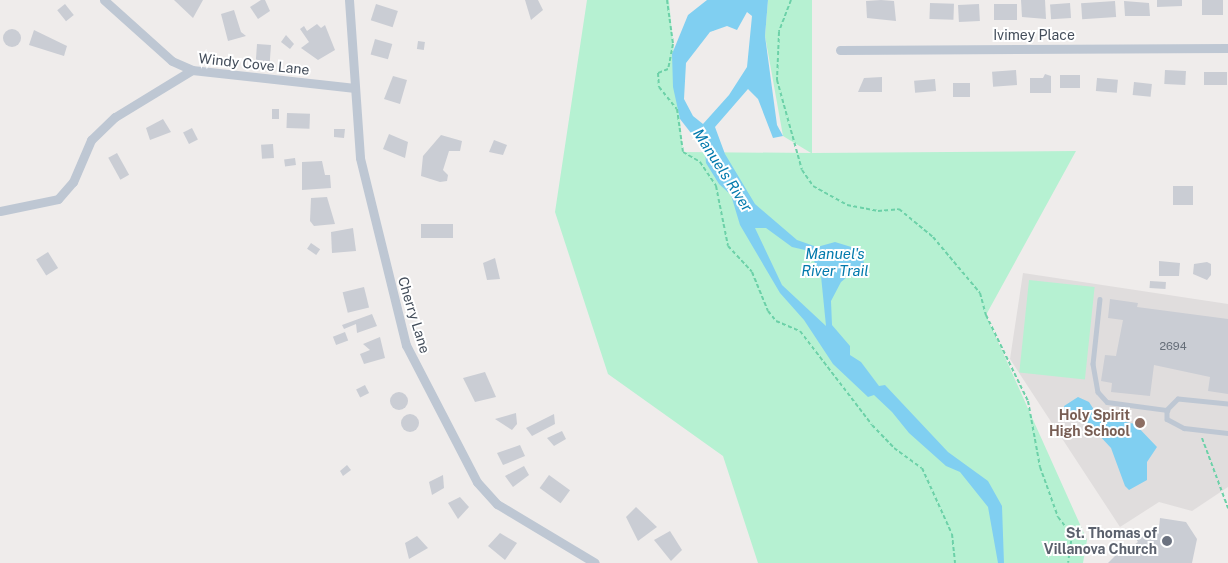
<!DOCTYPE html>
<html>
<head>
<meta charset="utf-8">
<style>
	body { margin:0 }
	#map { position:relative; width:1228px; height:563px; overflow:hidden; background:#efeceb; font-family:"Public Sans",sans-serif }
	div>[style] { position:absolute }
	.education>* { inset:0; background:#e0dddd }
	.green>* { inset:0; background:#b6f1d2; transform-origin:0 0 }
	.water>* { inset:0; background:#80cff1 }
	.building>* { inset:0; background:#cacdd4; transform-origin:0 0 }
	.round { border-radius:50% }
	.path>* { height:2px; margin-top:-1px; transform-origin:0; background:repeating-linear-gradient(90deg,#6cd1a8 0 4px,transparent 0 6.5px) }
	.service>* { height:4.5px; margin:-2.25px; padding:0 2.25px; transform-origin:2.25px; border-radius:2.25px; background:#bec7d3 }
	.minor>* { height:9px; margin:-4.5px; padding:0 4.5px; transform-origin:4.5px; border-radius:4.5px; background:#bec7d3 }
	.dots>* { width:14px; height:14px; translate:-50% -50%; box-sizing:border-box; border:2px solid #fff; border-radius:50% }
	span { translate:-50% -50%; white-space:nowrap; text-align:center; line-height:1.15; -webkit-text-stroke:4px #fff; paint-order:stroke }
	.number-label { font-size:11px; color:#656d78 }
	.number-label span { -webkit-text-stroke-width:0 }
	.street-label { font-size:14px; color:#434d5a }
	.education-label { font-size:14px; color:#785e54; font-weight:700 }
	.right { translate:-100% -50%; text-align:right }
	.worship-label { font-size:14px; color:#5b616d; font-weight:700 }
	.water-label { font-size:15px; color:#037aad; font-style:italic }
</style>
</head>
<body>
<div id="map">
	<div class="education">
		<i style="clip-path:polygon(1023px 273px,1228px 304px,1228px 487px,1192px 511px,1159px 502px,1120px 527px,1010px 359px)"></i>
	</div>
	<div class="green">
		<i style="clip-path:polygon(587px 0,669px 0,683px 152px,811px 153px,783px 136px,765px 36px,768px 0,812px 0,812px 153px,1076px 151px,986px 315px,1087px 540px,1083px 563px,758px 563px,723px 456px,608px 374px,555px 212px)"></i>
		<i style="left:1029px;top:280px;width:66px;height:93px;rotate:6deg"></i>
	</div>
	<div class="water">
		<i style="clip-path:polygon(evenodd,707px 0,768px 0,765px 36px,777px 125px,783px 136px,773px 138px,758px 99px,748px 89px,715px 127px,725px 154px,755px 204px,797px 240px,817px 247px,835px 242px,861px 250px,864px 263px,841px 282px,831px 301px,832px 325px,850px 346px,850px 355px,861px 362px,879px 386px,885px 385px,948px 452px,988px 481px,1002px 506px,1004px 563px,998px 563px,988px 507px,960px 472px,946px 466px,909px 433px,892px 412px,874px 395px,868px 397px,833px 364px,804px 320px,780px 293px,740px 225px,731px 195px,719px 184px,706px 163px,705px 151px,680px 119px,673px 87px,672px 54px,688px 15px,707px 0,747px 12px,752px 16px,747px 67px,729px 95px,703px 124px,693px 116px,684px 99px,686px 63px,710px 32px,727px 26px,737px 30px,747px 12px,707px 0,755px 228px,766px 228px,792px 247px,805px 250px,814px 261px,821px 276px,826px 326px,782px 285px,755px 228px)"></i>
		<i style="clip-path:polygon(1078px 397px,1089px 402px,1098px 416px,1135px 424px,1157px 447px,1147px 462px,1147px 480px,1129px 490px,1125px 486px,1111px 448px,1085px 420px,1065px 412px,1064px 406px)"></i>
	</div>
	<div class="building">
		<i style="clip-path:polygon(174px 0,203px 0,193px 18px)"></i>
		<i style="clip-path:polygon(261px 0,265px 0,270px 11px,258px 19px,250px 7px)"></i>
		<i style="clip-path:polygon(525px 0,538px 0,543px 10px,531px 20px)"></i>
		<i style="clip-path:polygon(881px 0,894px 1px,896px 21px,867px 18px,866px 1px)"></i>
		<i style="clip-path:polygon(1021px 0,1045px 0,1046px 19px,1022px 17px)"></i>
		<i style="clip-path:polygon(1157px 0,1182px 0,1182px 6px,1157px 7px)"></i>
		<i style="left:1202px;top:0;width:21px;height:15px"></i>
		<i style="left:1115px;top:1px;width:16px;height:34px;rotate:86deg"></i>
		<i style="clip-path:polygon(1124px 1px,1149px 3px,1150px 16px,1125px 16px)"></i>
		<i style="left:930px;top:3px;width:24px;height:16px;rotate:2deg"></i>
		<i style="left:1070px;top:3px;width:15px;height:20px;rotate:86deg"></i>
		<i style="left:65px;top:4px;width:14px;height:10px;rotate:51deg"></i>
		<i style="left:376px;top:4px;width:23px;height:17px;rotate:18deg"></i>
		<i style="left:979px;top:4px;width:17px;height:21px;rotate:87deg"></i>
		<i style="left:994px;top:4px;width:23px;height:16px"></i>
		<i style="clip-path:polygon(234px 10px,241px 32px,246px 36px,228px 41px,221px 14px)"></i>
		<i style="clip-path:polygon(317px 24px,321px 28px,325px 25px,335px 50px,318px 60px,301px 48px,309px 42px,300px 29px,304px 26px,307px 31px)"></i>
		<i class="round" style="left:3px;top:29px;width:18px;height:18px"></i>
		<i style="clip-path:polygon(34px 30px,67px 46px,64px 56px,29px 45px)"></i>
		<i style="clip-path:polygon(286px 35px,294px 44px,290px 49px,281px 42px)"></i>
		<i style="left:375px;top:39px;width:18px;height:16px;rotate:16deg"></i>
		<i style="left:418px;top:41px;width:7px;height:8px;rotate:8deg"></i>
		<i style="left:257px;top:44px;width:14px;height:17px;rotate:4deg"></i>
		<i style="left:1016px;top:70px;width:15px;height:24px;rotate:86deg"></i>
		<i style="left:1165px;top:70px;width:21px;height:14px;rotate:3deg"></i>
		<i style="left:1204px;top:72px;width:23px;height:13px"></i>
		<i style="clip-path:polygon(1045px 74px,1051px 76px,1051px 93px,1030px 93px,1030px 78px,1043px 78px)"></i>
		<i style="left:1060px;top:75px;width:20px;height:13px"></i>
		<i style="clip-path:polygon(393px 76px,407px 80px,400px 104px,384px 99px)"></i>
		<i style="clip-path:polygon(882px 77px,882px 92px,858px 92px,864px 78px)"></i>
		<i style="left:1097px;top:78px;width:21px;height:13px;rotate:5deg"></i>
		<i style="left:935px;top:79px;width:12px;height:21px;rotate:85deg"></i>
		<i style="left:1134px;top:82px;width:18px;height:13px;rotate:6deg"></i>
		<i style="left:953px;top:83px;width:17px;height:14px"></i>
		<i style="left:272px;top:109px;width:7px;height:10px"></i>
		<i style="left:287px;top:113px;width:23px;height:15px;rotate:2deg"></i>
		<i style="clip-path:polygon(163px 119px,171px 132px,150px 140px,146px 128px)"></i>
		<i style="left:192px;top:128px;width:13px;height:10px;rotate:63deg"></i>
		<i style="clip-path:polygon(334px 129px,345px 129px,344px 138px,334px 137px)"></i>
		<i style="clip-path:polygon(389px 134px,408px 142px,405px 158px,383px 149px)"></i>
		<i style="clip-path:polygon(441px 135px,462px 141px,460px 151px,449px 151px,443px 170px,448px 175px,447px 181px,440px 182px,421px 176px,423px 156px)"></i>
		<i style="clip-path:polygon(494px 140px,507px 145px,503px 155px,489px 152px)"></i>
		<i style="left:273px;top:144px;width:14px;height:12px;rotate:86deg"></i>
		<i style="left:117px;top:153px;width:25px;height:10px;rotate:61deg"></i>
		<i style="left:295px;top:158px;width:7px;height:11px;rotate:82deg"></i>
		<i style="clip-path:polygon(322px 161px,325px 175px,330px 175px,331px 188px,302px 190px,302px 162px)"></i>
		<i style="left:1173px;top:186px;width:20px;height:19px"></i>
		<i style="clip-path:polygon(327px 197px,335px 224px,314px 226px,310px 221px,311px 198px)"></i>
		<i style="left:453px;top:224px;width:14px;height:32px;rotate:90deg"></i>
		<i style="clip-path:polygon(353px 228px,356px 251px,332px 253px,331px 232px)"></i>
		<i style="left:311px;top:243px;width:11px;height:7px;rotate:34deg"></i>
		<i style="left:48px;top:252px;width:19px;height:14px;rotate:58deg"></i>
		<i style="clip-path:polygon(495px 258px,500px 279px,487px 280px,483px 263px)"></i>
		<i style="clip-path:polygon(1159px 261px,1180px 263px,1179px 276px,1159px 276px)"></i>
		<i style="clip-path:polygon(1207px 262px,1211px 264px,1211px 275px,1207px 280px,1193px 274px,1194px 264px)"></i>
		<i style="left:1150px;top:281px;width:16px;height:7px;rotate:4deg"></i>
		<i style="left:364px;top:287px;width:21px;height:22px;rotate:76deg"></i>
		<i style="clip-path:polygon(1110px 299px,1138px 303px,1137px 307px,1228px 319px,1228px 394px,1208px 391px,1210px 377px,1154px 365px,1150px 396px,1111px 392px,1112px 383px,1101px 381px,1105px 355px,1116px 356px,1123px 320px,1108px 318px)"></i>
		<i style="clip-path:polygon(372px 314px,377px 326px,357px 333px,356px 324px,344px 329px,342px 325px)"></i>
		<i style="left:345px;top:332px;width:9px;height:13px;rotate:69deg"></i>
		<i style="clip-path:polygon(380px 337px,385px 358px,364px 364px,360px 354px,370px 350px,363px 344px)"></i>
		<i style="clip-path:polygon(485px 372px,496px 397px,475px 402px,463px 378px)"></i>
		<i style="left:365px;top:385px;width:9px;height:10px;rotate:63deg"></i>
		<i class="round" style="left:390px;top:392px;width:18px;height:18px"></i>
		<i style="clip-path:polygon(516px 413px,517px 424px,512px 430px,495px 419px)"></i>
		<i class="round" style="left:401px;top:414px;width:18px;height:18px"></i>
		<i style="clip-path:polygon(554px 414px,555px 424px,532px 436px,526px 428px)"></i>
		<i style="clip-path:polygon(562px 431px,566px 439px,554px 446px,547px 438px)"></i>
		<i style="clip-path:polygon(520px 445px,525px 456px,503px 465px,497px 453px)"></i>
		<i style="clip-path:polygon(347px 465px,351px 470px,343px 476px,340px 471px)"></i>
		<i style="clip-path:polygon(524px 466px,529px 475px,513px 487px,505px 476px)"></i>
		<i style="clip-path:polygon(443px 475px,444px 488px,432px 495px,429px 482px)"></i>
		<i style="left:549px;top:475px;width:26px;height:16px;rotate:36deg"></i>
		<i style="clip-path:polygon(460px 497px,469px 507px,458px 519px,448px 503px)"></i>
		<i style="clip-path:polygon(636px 507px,657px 527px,638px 541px,626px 517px)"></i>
		<i style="clip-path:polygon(1160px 518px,1186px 522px,1197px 539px,1192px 563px,1108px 563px,1124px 547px,1126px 551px,1138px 542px,1136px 539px,1154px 532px,1156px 526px,1159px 528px)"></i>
		<i style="clip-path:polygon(670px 531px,682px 550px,671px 561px,654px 540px)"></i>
		<i style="clip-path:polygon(500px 533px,517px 543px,505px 560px,488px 546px)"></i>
		<i style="clip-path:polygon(417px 536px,428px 548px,409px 559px,405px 543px)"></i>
	</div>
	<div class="path">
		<i style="left:667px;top:0;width:44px;rotate:82.2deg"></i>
		<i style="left:673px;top:44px;width:25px;rotate:101deg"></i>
		<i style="left:668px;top:69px;width:11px;rotate:158deg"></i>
		<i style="left:658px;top:73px;width:14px;rotate:86deg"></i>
		<i style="left:659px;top:87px;width:28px;rotate:51deg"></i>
		<i style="left:677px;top:109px;width:43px;rotate:82.1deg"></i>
		<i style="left:683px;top:152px;width:20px;rotate:30deg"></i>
		<i style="left:700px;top:162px;width:29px;rotate:56deg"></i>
		<i style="left:716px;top:186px;width:61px;rotate:78.7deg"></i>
		<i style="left:728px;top:246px;width:35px;rotate:47deg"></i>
		<i style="left:752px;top:272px;width:42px;rotate:67.7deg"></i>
		<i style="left:768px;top:311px;width:13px;rotate:51deg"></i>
		<i style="left:776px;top:321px;width:26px;rotate:23deg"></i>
		<i style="left:800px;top:331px;width:118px;rotate:52.5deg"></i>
		<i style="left:872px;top:425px;width:32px;rotate:46deg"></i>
		<i style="left:894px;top:448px;width:34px;rotate:36deg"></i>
		<i style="left:922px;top:468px;width:72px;rotate:65.6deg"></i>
		<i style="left:952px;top:534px;width:29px;rotate:84deg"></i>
		<i style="left:791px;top:0;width:34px;rotate:111deg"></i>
		<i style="left:779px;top:32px;width:48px;rotate:92.4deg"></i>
		<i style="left:777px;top:80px;width:93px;rotate:74.5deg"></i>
		<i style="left:802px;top:170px;width:19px;rotate:55deg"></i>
		<i style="left:813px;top:186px;width:39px;rotate:29deg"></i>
		<i style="left:847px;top:205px;width:32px;rotate:11deg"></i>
		<i style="left:878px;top:211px;width:21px;rotate:-5deg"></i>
		<i style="left:899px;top:209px;width:44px;rotate:39.5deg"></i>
		<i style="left:933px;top:237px;width:73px;rotate:50deg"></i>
		<i style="left:980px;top:293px;width:23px;rotate:75deg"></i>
		<i style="left:986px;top:315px;width:96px;rotate:64deg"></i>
		<i style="left:1028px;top:401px;width:67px;rotate:79.7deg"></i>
		<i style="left:1040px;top:467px;width:53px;rotate:70.2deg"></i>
		<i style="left:1058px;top:517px;width:23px;rotate:52deg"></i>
		<i style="left:1072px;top:535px;width:28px;rotate:98deg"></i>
		<i style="left:1202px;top:438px;width:75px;rotate:69.6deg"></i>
	</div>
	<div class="service">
		<i style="left:1100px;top:299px;width:65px;rotate:96.1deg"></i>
		<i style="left:1093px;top:364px;width:28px;rotate:80deg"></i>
		<i style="left:1098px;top:392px;width:13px;rotate:48deg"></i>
		<i style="left:1107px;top:402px;width:61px;rotate:7.6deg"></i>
		<i style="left:1228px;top:404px;width:50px;rotate:-174.3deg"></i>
		<i style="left:1178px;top:399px;width:16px;rotate:135deg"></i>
		<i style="left:1167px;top:410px;width:9px;rotate:90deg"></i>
		<i style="left:1167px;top:419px;width:19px;rotate:28deg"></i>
		<i style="left:1184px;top:428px;width:44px;rotate:6.5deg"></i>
	</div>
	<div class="minor">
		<i style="left:104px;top:0;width:91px;rotate:41.9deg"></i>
		<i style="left:172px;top:61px;width:22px;rotate:24deg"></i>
		<i style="left:349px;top:0;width:158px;rotate:86deg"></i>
		<i style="left:360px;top:158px;width:193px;rotate:76.2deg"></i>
		<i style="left:406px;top:345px;width:154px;rotate:62.6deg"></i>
		<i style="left:477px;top:482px;width:30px;rotate:48deg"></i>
		<i style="left:497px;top:504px;width:114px;rotate:31deg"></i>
		<i style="left:840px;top:50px;width:388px;rotate:-0.3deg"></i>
		<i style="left:0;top:211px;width:59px;rotate:-11.7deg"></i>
		<i style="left:58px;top:199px;width:23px;rotate:-49deg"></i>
		<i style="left:73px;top:182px;width:46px;rotate:-66.8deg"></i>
		<i style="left:91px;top:140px;width:33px;rotate:-44deg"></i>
		<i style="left:115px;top:117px;width:90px;rotate:-31.4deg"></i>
		<i style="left:192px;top:70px;width:164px;rotate:6.3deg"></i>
	</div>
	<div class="dots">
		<i style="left:1140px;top:423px;background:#8d6e63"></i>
		<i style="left:1167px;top:541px;background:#6b7280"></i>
	</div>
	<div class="number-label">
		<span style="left:1173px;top:346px">2694</span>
	</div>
	<div class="street-label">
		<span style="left:1034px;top:35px">Ivimey Place</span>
		<span style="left:254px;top:64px;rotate:6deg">Windy Cove Lane</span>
		<span style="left:414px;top:315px;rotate:73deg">Cherry Lane</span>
	</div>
	<div class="education-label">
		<span class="right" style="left:1130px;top:423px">Holy Spirit<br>High School</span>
	</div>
	<div class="worship-label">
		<span class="right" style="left:1157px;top:541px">St. Thomas of<br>Villanova Church</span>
	</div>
	<div class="water-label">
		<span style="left:723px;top:170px;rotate:57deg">Manuels River</span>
		<span style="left:835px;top:262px">Manuel's<br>River Trail</span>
	</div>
</div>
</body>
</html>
